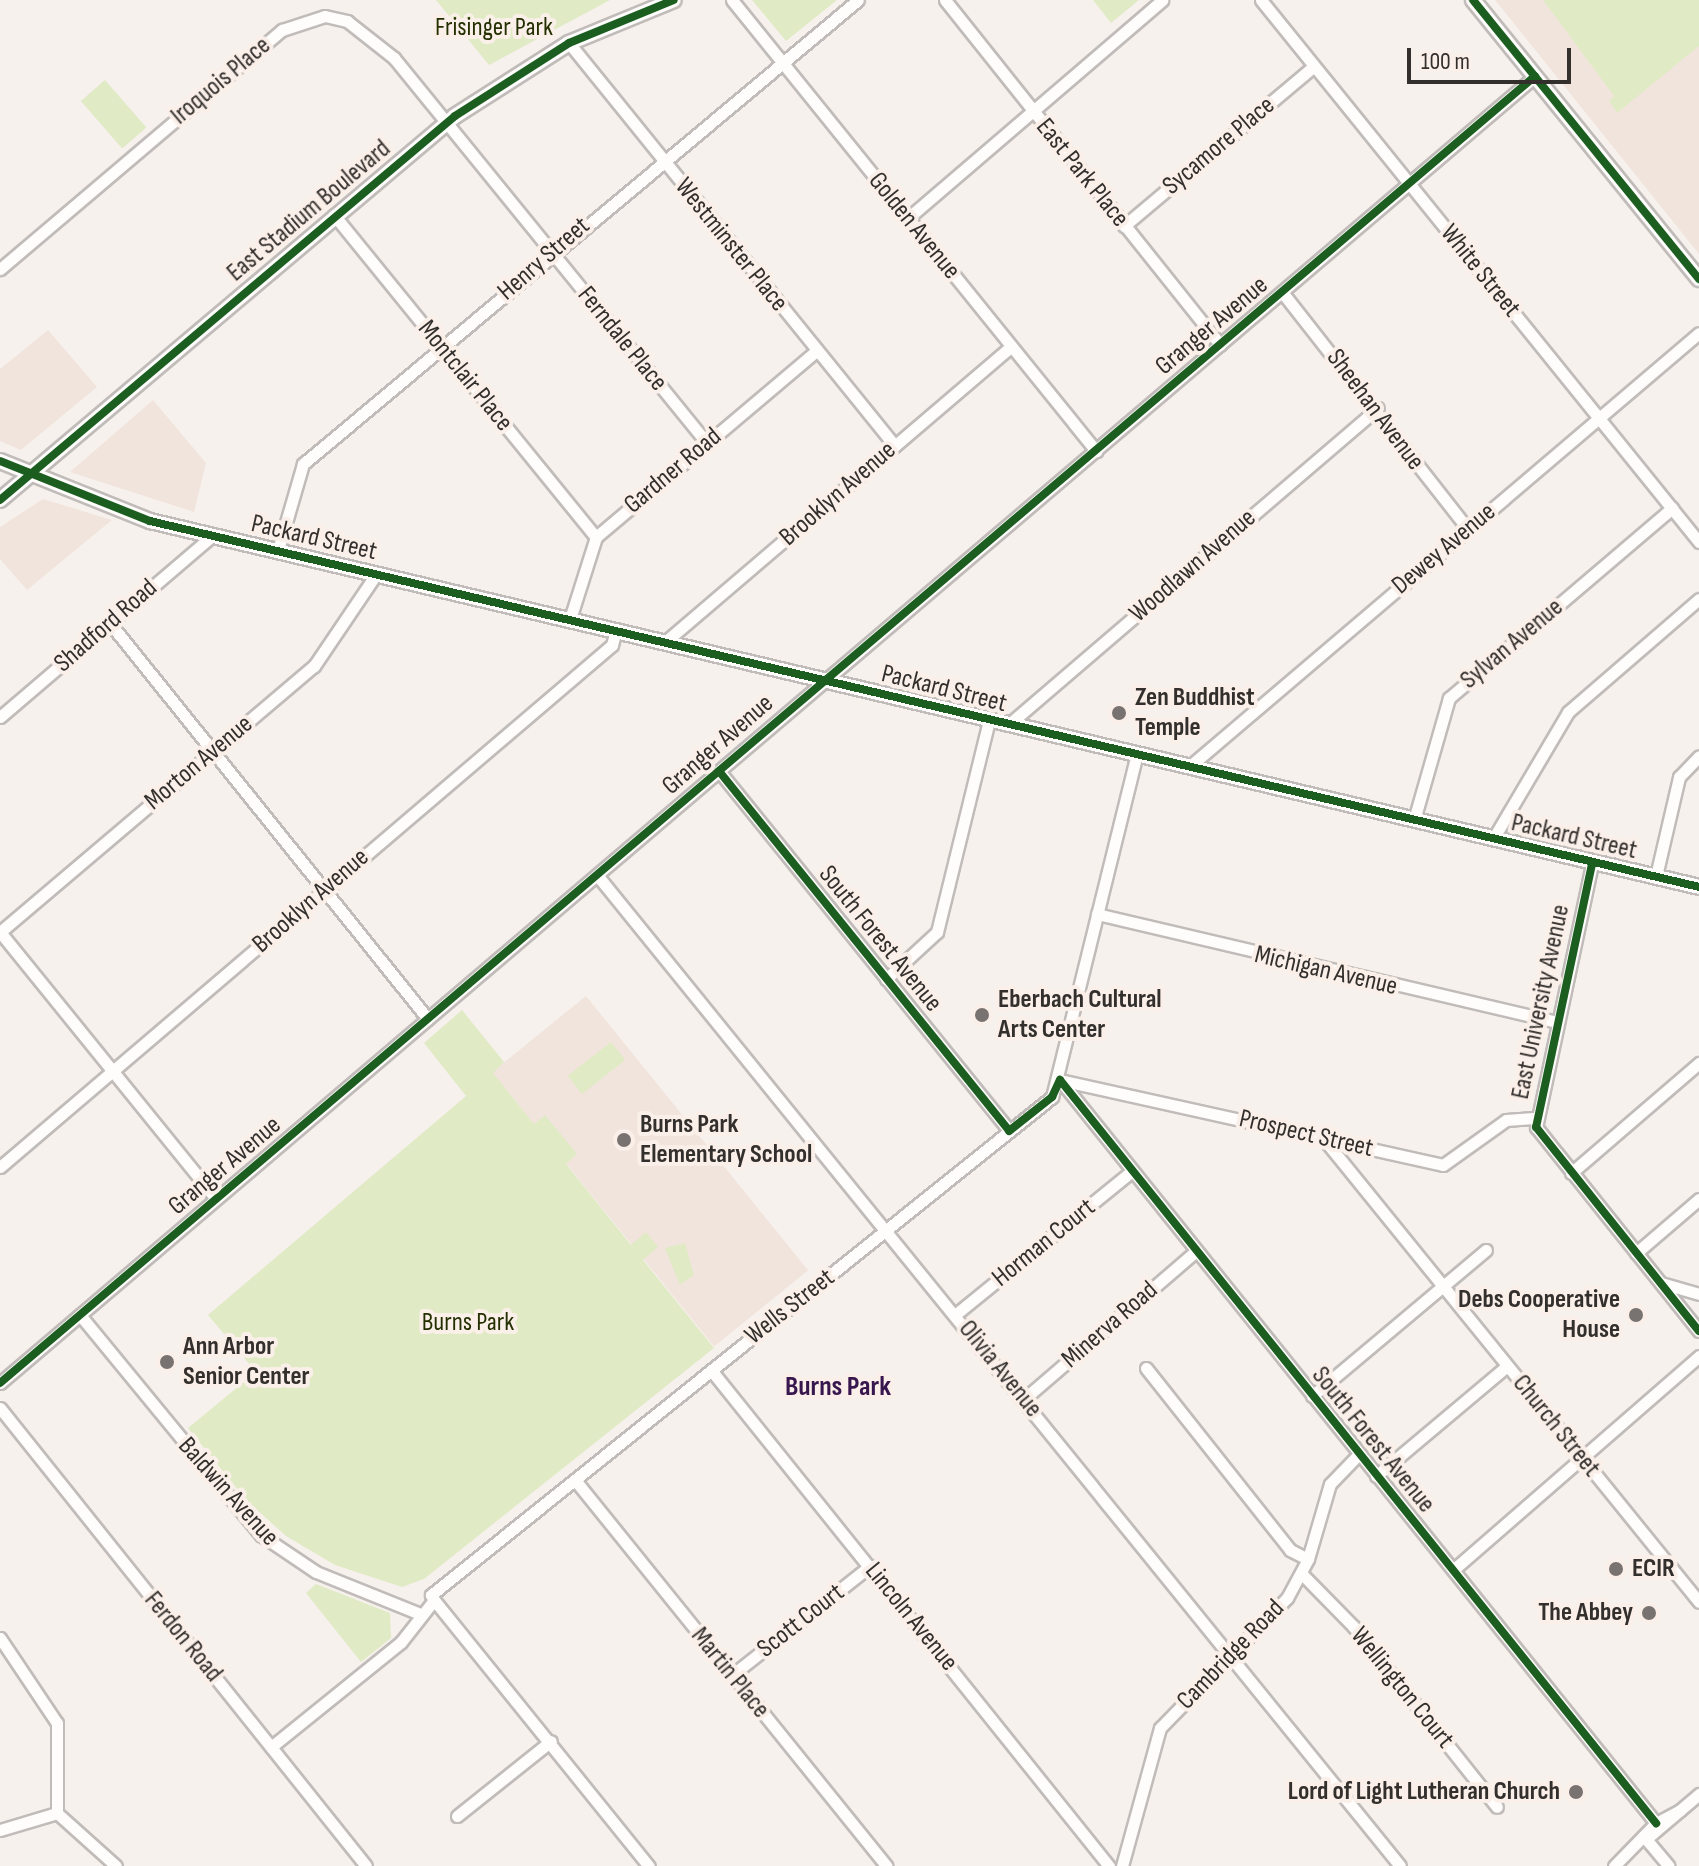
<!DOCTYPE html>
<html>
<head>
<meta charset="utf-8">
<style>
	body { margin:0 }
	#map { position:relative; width:1699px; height:1866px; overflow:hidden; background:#f7f1ed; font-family:"Sofia Sans Condensed",sans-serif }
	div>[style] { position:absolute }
	.built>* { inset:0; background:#f1e4dc; transform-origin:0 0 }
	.green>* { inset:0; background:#e0eac5; transform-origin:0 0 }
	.roads { filter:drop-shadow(2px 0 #c1bcb9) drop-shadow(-2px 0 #c1bcb9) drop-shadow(0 2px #c1bcb9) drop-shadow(0 -2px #c1bcb9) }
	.minor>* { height:11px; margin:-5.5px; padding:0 5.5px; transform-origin:5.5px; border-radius:5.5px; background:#fefdfc }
	.major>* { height:14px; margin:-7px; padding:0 7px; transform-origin:7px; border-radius:7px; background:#fefdfc }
	.cycleway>* { height:8px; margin:-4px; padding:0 4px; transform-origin:4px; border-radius:4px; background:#1b5e20 }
	.dots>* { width:22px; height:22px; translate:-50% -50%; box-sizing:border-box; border:4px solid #fbf0e9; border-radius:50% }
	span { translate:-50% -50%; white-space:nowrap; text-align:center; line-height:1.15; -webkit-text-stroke:8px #fbf0e9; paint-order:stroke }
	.park-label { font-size:26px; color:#243001 }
	.street-label { font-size:26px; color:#332f2d }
	.poi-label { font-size:26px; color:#332f2d; font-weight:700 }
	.left { translate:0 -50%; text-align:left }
	.right { translate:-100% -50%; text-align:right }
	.neighbourhood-label { font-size:28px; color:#38174f; font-weight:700 }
	.scale { position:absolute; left:1407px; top:48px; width:164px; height:36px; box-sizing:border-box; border:4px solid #332f2d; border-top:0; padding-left:10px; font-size:24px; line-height:28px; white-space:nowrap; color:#332f2d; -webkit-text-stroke:6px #fbf0e9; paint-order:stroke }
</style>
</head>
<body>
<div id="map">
	<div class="built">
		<i style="clip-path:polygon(1495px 0,1699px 0,1699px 254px)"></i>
		<i style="clip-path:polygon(48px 330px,97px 387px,21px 450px,0 441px,0 369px)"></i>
		<i style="clip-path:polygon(153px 400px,206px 463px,194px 512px,70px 472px)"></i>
		<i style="clip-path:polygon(43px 499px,112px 520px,27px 590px,0 559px,0 527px)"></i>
		<i style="left:586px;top:996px;width:353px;height:121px;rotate:51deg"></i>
	</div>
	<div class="green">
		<i style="clip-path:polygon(436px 0,610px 0,489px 65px)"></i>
		<i style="clip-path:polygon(752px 0,837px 0,786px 41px)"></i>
		<i style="clip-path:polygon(1093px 0,1139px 0,1111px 23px)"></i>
		<i style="clip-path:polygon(1543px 0,1699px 0,1699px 46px,1617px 113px,1609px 101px,1614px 96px)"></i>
		<i style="left:105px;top:80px;width:63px;height:32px;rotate:49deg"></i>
		<i style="clip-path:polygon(462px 1010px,504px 1062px,493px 1073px,534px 1124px,545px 1115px,577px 1154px,566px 1164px,631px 1245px,646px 1232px,658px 1247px,643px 1260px,714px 1348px,424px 1579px,402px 1587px,335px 1565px,286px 1536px,246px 1500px,188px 1428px,256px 1372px,208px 1315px,466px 1096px,424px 1043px)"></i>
		<i style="left:611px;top:1042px;width:23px;height:55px;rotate:52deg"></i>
		<i style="clip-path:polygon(685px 1243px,694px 1275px,680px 1285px,665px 1248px)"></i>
		<i style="clip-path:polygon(316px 1584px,390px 1613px,391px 1638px,361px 1662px,306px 1593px)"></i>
	</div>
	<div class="roads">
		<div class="minor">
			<i style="left:732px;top:0;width:580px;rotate:51.09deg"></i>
			<i style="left:945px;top:0;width:441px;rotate:51.4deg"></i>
			<i style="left:1261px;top:0;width:697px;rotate:51.06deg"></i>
			<i style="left:569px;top:43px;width:518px;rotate:51.03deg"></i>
			<i style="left:334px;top:215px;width:415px;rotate:50.9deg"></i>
			<i style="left:908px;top:218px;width:335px;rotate:-40.6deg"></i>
			<i style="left:1124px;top:226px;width:248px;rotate:-40.1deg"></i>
			<i style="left:0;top:269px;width:370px;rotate:-40.3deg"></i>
			<i style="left:282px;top:30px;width:45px;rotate:-18deg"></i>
			<i style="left:325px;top:16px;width:23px;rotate:13deg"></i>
			<i style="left:347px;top:21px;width:60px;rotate:38.2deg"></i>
			<i style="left:394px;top:58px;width:496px;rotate:50.9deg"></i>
			<i style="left:1282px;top:292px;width:300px;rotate:51.9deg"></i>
			<i style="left:278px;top:550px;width:90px;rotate:-73.8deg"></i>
			<i style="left:303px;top:464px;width:723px;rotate:-39.9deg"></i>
			<i style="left:570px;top:619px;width:86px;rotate:-72.4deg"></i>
			<i style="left:596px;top:537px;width:289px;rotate:-40.2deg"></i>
			<i style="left:109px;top:622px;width:509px;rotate:51.22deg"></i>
			<i style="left:665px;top:642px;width:455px;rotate:-40.5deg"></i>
			<i style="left:0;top:717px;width:280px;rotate:-40.5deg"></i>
			<i style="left:1008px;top:725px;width:487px;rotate:-40.6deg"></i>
			<i style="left:1190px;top:766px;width:668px;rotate:-40.39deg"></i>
			<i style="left:719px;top:771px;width:462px;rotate:51.1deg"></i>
			<i style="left:1414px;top:820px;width:127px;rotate:-74deg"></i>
			<i style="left:1449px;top:698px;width:293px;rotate:-40.4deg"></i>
			<i style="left:1493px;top:839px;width:147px;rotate:-59.4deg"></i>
			<i style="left:1568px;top:712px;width:173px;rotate:-40.8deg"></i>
			<i style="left:1592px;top:864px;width:269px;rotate:102deg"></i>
			<i style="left:1536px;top:1127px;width:261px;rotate:51.4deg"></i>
			<i style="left:597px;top:875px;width:1275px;rotate:50.98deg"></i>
			<i style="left:1656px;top:876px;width:102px;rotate:-76.9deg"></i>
			<i style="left:1679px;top:777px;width:29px;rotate:-46deg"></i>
			<i style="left:1097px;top:914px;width:472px;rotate:13.2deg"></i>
			<i style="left:0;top:932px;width:412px;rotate:-40.3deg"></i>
			<i style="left:314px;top:666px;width:112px;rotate:-55.9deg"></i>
			<i style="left:0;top:932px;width:343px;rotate:51deg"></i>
			<i style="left:886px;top:979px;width:69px;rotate:-42.7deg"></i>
			<i style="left:937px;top:932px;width:218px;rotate:-76.2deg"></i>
			<i style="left:1060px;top:1080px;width:953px;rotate:51.27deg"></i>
			<i style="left:1060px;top:1080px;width:392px;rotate:12.5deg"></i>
			<i style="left:1443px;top:1165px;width:77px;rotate:-35.5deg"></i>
			<i style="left:1506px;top:1120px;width:31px;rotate:-4deg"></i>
			<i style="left:1323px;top:1138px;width:597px;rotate:50.98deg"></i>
			<i style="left:0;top:1167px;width:804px;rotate:-40.46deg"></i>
			<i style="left:612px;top:645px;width:16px;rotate:-75deg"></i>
			<i style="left:1571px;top:1173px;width:169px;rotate:-40.7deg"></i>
			<i style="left:1636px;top:1253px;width:83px;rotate:-40.6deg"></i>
			<i style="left:1661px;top:1283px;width:40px;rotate:16deg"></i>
			<i style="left:956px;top:1314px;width:225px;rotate:-39.1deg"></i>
			<i style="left:80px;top:1315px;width:285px;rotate:50.6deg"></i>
			<i style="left:261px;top:1535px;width:66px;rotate:33.9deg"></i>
			<i style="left:316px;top:1572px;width:110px;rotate:21.9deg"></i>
			<i style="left:1146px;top:1368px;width:232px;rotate:51.6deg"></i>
			<i style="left:1290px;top:1550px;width:20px;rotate:27deg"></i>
			<i style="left:711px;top:1370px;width:636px;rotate:51.26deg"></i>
			<i style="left:0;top:1383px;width:2016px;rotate:-40.41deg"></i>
			<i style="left:1312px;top:1396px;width:227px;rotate:-40deg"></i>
			<i style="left:1024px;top:1399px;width:225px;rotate:-40.7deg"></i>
			<i style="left:0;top:1408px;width:586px;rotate:51.37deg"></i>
			<i style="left:1376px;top:1476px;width:171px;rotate:-40deg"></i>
			<i style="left:575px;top:1480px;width:496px;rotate:51.1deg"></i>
			<i style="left:1453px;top:1570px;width:326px;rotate:-41deg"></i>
			<i style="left:1302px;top:1574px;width:73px;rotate:45.6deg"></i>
			<i style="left:1353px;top:1626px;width:231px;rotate:51.5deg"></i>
			<i style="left:434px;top:1600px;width:342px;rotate:51.1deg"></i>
			<i style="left:0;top:1638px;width:102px;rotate:56.2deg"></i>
			<i style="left:57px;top:1723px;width:90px;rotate:90deg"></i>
			<i style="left:57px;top:1813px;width:79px;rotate:41.9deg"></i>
			<i style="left:732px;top:1675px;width:176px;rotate:-38.3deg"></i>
			<i style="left:271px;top:1747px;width:167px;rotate:-38.9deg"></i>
			<i style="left:401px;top:1642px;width:53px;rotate:-51.8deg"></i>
			<i style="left:434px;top:1600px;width:6px;rotate:-121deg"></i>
			<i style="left:431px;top:1595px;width:796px;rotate:-38.73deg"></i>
			<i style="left:1052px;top:1097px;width:353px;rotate:-76.1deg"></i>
			<i style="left:457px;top:1816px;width:120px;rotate:-38.6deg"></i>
			<i style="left:0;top:1830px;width:59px;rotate:-16.6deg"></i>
			<i style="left:1646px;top:1839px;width:70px;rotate:-40.3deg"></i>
			<i style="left:1646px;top:1839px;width:35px;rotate:50deg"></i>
			<i style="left:1122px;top:1866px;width:143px;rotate:-74.6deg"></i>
			<i style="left:1160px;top:1728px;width:182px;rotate:-45.7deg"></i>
			<i style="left:1287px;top:1598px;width:44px;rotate:-61.7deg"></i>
			<i style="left:1308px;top:1559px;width:78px;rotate:-73.7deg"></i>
			<i style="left:1330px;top:1484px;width:42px;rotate:-46deg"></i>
			<i style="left:1614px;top:1866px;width:60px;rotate:-45.7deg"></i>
			<i style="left:1656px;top:1823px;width:27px;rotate:-28deg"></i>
		</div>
		<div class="major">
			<i style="left:1473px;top:0;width:359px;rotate:51deg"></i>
			<i style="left:0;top:461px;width:162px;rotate:21.8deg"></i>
			<i style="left:150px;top:521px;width:1592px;rotate:13.29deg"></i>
			<i style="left:0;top:500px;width:595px;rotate:-40.16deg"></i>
			<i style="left:455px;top:116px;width:135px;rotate:-32.6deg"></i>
			<i style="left:569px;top:43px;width:113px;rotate:-22.3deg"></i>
		</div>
	</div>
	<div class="cycleway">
		<i style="left:1473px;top:0;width:359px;rotate:51deg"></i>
		<i style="left:0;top:461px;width:162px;rotate:21.8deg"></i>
		<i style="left:150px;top:521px;width:1592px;rotate:13.29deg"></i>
		<i style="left:0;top:500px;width:595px;rotate:-40.16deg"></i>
		<i style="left:455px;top:116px;width:135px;rotate:-32.6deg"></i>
		<i style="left:569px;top:43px;width:113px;rotate:-22.3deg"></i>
		<i style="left:719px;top:771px;width:462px;rotate:51.1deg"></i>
		<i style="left:1009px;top:1131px;width:55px;rotate:-38.3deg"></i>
		<i style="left:1052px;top:1097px;width:19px;rotate:-65deg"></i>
		<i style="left:1592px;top:864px;width:269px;rotate:102deg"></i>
		<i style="left:1536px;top:1127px;width:261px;rotate:51.4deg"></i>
		<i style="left:1060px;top:1080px;width:953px;rotate:51.27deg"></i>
		<i style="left:0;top:1383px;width:2016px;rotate:-40.41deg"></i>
	</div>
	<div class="dots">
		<i style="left:1119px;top:713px;background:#787370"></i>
		<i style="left:982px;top:1015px;background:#787370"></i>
		<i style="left:624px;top:1140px;background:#787370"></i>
		<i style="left:1636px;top:1315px;background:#787370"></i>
		<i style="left:167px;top:1362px;background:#787370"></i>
		<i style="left:1616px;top:1569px;background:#787370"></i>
		<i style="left:1649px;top:1613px;background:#787370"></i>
		<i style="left:1576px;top:1792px;background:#787370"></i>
	</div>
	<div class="park-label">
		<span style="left:494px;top:28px">Frisinger Park</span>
		<span style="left:468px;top:1323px">Burns Park</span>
	</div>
	<div class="street-label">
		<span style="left:221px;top:81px;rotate:-40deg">Iroquois Place</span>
		<span style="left:1219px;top:146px;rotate:-40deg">Sycamore Place</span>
		<span style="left:1082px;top:173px;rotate:51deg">East Park Place</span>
		<span style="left:309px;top:211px;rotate:-40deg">East Stadium Boulevard</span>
		<span style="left:914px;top:226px;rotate:51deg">Golden Avenue</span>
		<span style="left:731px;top:245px;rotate:51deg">Westminster Place</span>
		<span style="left:544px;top:259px;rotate:-41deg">Henry Street</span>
		<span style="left:1480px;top:271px;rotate:51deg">White Street</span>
		<span style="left:1212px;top:326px;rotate:-40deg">Granger Avenue</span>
		<span style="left:622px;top:339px;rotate:51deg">Ferndale Place</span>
		<span style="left:465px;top:376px;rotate:51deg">Montclair Place</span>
		<span style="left:1375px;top:410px;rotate:53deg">Sheehan Avenue</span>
		<span style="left:673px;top:471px;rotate:-40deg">Gardner Road</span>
		<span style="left:838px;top:494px;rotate:-41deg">Brooklyn Avenue</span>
		<span style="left:314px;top:538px;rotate:13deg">Packard Street</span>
		<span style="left:1444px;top:549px;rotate:-40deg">Dewey Avenue</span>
		<span style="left:1193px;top:566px;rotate:-41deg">Woodlawn Avenue</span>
		<span style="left:106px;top:626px;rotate:-41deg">Shadford Road</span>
		<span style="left:1512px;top:644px;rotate:-40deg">Sylvan Avenue</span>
		<span style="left:944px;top:689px;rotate:14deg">Packard Street</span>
		<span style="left:718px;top:745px;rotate:-41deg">Granger Avenue</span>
		<span style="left:199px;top:763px;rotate:-40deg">Morton Avenue</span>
		<span style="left:1574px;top:837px;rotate:13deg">Packard Street</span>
		<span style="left:311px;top:901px;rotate:-41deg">Brooklyn Avenue</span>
		<span style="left:880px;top:939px;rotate:51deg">South Forest Avenue</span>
		<span style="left:1326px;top:971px;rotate:13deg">Michigan Avenue</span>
		<span style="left:1541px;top:1002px;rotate:-78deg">East University Avenue</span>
		<span style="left:1306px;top:1134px;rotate:13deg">Prospect Street</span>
		<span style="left:225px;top:1166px;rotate:-40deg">Granger Avenue</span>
		<span style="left:1044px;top:1243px;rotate:-39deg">Horman Court</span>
		<span style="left:790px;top:1307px;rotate:-38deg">Wells Street</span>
		<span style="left:1110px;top:1325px;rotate:-41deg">Minerva Road</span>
		<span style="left:1000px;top:1369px;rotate:51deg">Olivia Avenue</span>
		<span style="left:1556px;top:1426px;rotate:51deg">Church Street</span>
		<span style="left:1373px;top:1440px;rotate:51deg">South Forest Avenue</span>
		<span style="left:228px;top:1492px;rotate:48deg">Baldwin Avenue</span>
		<span style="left:911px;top:1617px;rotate:51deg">Lincoln Avenue</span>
		<span style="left:801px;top:1621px;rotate:-38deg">Scott Court</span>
		<span style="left:183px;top:1637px;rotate:51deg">Ferdon Road</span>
		<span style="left:1231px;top:1655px;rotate:-46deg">Cambridge Road</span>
		<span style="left:730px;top:1673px;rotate:51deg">Martin Place</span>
		<span style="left:1402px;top:1688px;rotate:51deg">Wellington Court</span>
	</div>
	<div class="poi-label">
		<span class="left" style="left:1135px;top:713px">Zen Buddhist<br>Temple</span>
		<span class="left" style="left:998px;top:1015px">Eberbach Cultural<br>Arts Center</span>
		<span class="left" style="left:640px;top:1140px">Burns Park<br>Elementary School</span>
		<span class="right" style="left:1620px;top:1315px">Debs Cooperative<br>House</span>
		<span class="left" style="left:183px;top:1362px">Ann Arbor<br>Senior Center</span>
		<span class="left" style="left:1632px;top:1569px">ECIR</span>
		<span class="right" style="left:1633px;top:1613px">The Abbey</span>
		<span class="right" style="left:1560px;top:1792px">Lord of Light Lutheran Church</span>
	</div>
	<div class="neighbourhood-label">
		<span style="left:838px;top:1387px">Burns Park</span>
	</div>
	<div class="scale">100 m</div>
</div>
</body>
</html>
